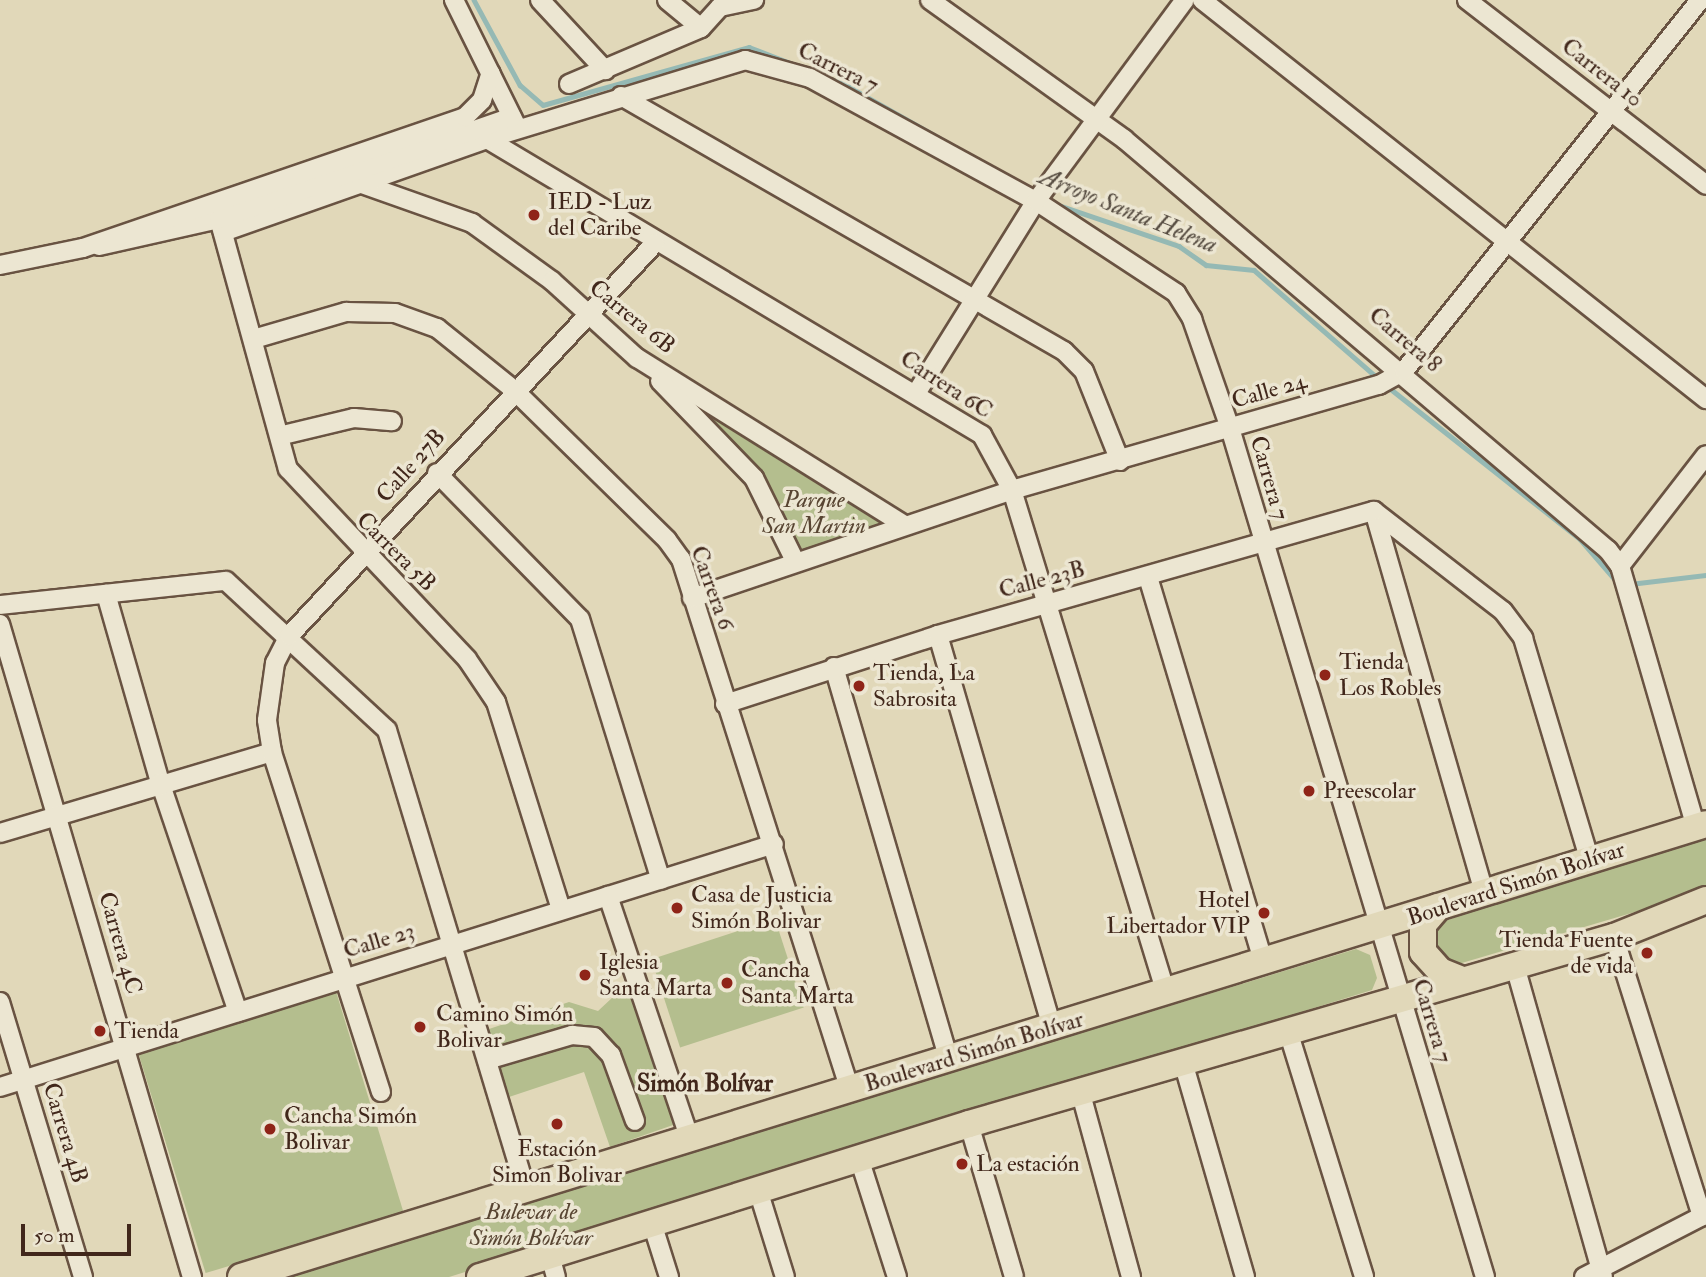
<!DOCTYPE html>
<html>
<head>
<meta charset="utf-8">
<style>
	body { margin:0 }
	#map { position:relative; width:1706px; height:1277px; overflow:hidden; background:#e1d8b9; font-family:"IM FELL Double Pica",serif }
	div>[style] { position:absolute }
	.green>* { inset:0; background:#b4be8e; transform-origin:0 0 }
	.stream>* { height:4.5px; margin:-2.25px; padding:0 2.25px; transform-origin:2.25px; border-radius:2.25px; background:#95b9b4 }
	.roads { filter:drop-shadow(2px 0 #695342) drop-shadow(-2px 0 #695342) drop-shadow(0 2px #695342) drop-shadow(0 -2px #695342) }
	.minor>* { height:18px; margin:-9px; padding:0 9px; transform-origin:9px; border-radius:9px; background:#ece6d2 }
	.highway>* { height:26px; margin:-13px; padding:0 13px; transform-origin:13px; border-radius:13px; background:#e1d8b9 }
	.dots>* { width:19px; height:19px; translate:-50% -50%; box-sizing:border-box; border:4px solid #ece6d2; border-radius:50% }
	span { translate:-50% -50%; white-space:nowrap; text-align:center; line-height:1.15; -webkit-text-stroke:7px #ece6d2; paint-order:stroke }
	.street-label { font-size:23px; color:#41271b }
	.poi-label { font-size:23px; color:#41271b }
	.left { translate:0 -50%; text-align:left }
	.right { translate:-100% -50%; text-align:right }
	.park-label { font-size:23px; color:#584532; font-style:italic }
	.water-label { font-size:24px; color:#564c41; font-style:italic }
	.neighbourhood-label { font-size:24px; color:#41271b; font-weight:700 }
	.scale { position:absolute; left:21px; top:1224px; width:110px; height:32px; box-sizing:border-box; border:4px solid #41271b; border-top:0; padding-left:9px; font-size:21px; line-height:24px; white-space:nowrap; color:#41271b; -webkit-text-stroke:5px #ece6d2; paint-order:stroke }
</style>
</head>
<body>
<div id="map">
	<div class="green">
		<i style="clip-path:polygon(689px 396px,890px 521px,798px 552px,687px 401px)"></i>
		<i style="clip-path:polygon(1706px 831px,1706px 891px,1455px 965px,1440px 959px,1431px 937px,1439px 923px)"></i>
		<i style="left:775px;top:919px;width:93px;height:130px;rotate:72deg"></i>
		<i style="clip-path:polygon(1356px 949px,1370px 955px,1377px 978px,1372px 990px,449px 1277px,282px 1277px)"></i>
		<i style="clip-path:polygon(628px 983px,676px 1124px,610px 1147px,584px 1072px,509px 1097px,486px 1030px,569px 1002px,598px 1011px)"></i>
		<i style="left:334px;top:985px;width:238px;height:207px;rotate:73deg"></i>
	</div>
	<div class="stream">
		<i style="left:474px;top:0;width:97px;rotate:61.6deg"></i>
		<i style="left:520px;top:85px;width:30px;rotate:41deg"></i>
		<i style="left:543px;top:105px;width:214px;rotate:-15.7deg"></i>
		<i style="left:749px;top:47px;width:102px;rotate:21.3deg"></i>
		<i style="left:844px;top:84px;width:150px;rotate:29.5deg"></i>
		<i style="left:1055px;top:204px;width:131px;rotate:18.7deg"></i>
		<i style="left:1179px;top:246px;width:33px;rotate:35deg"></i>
		<i style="left:1206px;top:265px;width:48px;rotate:5.9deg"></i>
		<i style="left:1254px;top:270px;width:167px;rotate:41.1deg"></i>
		<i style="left:1387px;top:386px;width:246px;rotate:38.4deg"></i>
		<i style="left:1580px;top:539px;width:58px;rotate:49.2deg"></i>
		<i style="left:1630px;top:584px;width:77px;rotate:-6.8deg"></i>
	</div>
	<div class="roads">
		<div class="minor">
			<i style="left:454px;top:0;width:140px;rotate:63.6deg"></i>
			<i style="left:540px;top:0;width:96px;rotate:47.1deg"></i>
			<i style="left:667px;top:0;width:44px;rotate:39.5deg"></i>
			<i style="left:930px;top:0;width:239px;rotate:35.6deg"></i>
			<i style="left:1124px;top:139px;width:635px;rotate:40.34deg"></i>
			<i style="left:1608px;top:550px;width:20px;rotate:53deg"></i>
			<i style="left:1620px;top:566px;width:272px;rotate:73.8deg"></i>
			<i style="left:1202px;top:0;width:643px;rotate:38.37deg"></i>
			<i style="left:1467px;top:0;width:302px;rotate:37.7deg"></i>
			<i style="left:569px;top:84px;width:143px;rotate:-23deg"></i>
			<i style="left:701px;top:28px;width:28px;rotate:-48deg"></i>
			<i style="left:720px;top:7px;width:35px;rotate:-12deg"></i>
			<i style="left:621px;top:96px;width:511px;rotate:29.93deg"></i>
			<i style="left:1064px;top:351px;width:28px;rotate:45deg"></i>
			<i style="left:1084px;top:371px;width:97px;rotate:68.2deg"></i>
			<i style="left:487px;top:139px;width:577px;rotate:30.88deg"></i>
			<i style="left:982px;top:435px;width:63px;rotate:61.4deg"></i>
			<i style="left:1012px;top:490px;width:526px;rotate:72.98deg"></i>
			<i style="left:362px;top:184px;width:117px;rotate:19.5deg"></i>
			<i style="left:472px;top:223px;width:99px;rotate:35.9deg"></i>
			<i style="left:552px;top:281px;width:115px;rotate:42.2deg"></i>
			<i style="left:637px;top:358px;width:315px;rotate:32deg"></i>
			<i style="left:219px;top:219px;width:259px;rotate:74.6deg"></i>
			<i style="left:288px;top:469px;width:261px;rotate:46.7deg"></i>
			<i style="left:467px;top:659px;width:52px;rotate:56deg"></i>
			<i style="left:496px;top:702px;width:218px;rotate:72.6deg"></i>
			<i style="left:223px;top:232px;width:280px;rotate:-19.4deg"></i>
			<i style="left:487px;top:139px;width:270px;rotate:-17deg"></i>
			<i style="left:745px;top:60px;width:67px;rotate:15.5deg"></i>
			<i style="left:810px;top:78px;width:257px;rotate:28.6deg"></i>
			<i style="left:1036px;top:201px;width:168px;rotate:33.3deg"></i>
			<i style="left:1176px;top:293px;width:31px;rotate:58deg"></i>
			<i style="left:1192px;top:319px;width:115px;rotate:70.8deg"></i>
			<i style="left:1230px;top:428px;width:886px;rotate:73.28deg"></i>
			<i style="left:99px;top:246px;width:123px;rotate:-12.7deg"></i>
			<i style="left:219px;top:219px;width:310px;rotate:-19.2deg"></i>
			<i style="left:0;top:265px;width:85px;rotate:-11.6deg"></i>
			<i style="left:83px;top:248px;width:404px;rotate:-18.9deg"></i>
			<i style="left:465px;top:117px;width:24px;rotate:-45deg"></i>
			<i style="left:482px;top:100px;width:28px;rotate:-72deg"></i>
			<i style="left:257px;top:338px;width:93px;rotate:-16.3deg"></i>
			<i style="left:346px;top:312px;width:49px;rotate:1.2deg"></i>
			<i style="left:395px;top:313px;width:45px;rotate:19.7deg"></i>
			<i style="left:437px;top:328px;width:99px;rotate:38.8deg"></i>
			<i style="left:514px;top:390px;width:214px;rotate:44.4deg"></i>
			<i style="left:667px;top:540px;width:24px;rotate:54deg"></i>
			<i style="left:681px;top:559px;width:557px;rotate:72.35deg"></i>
			<i style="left:660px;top:381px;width:135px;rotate:45.9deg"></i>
			<i style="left:754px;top:478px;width:93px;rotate:63.7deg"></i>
			<i style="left:917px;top:392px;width:225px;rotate:-58.1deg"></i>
			<i style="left:1036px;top:201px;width:250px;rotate:-53.5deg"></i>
			<i style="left:283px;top:435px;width:73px;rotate:-13.5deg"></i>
			<i style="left:354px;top:418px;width:38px;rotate:5deg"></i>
			<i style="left:437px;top:473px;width:204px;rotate:45.6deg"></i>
			<i style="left:580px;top:619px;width:273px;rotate:72.8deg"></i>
			<i style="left:1374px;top:511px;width:163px;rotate:37.8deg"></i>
			<i style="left:1503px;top:611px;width:34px;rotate:53deg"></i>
			<i style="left:1523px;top:638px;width:233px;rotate:73.3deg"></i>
			<i style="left:1374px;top:511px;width:398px;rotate:73.9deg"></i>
			<i style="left:1620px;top:566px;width:140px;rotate:-52.2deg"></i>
			<i style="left:1148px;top:577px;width:403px;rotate:73.3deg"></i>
			<i style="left:106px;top:594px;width:196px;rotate:74deg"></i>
			<i style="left:160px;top:782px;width:243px;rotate:71.3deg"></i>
			<i style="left:692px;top:598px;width:338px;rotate:-18.6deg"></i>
			<i style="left:1012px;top:490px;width:382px;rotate:-16deg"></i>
			<i style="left:1379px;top:385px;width:29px;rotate:-29deg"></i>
			<i style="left:1404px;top:371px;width:475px;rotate:-51.4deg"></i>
			<i style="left:0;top:605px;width:227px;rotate:-6.1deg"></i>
			<i style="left:226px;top:581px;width:219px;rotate:42.8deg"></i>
			<i style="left:387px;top:730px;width:480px;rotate:73.2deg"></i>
			<i style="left:0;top:624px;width:681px;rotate:73.62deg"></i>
			<i style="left:938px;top:635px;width:409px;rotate:73.8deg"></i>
			<i style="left:834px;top:667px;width:409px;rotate:73.7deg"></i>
			<i style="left:725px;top:704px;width:224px;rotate:-17.9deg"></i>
			<i style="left:938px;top:635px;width:453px;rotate:-15.9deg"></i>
			<i style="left:0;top:833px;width:284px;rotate:-16.6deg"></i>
			<i style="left:608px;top:896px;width:256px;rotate:71.4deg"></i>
			<i style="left:1614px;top:937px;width:293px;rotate:72.5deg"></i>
			<i style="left:1515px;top:966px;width:323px;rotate:74.2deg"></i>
			<i style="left:0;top:1002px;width:287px;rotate:73.2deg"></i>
			<i style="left:1288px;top:1031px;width:257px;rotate:72.8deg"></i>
			<i style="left:487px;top:1060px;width:89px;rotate:-16.4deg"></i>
			<i style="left:572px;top:1035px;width:22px;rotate:5deg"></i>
			<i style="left:594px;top:1037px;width:25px;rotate:47deg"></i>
			<i style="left:611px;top:1055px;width:70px;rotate:70deg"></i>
			<i style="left:1183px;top:1062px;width:224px;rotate:73.9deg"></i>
			<i style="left:0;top:1087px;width:811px;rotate:-17.43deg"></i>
			<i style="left:381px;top:1092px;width:357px;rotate:-107.8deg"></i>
			<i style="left:272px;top:752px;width:32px;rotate:-99deg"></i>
			<i style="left:267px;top:720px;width:58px;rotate:-82deg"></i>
			<i style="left:275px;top:663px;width:30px;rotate:-63deg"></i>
			<i style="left:289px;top:636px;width:537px;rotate:-47.04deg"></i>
			<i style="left:1081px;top:1094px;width:190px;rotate:74.7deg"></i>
			<i style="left:969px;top:1124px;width:159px;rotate:73.6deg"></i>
			<i style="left:859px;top:1158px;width:125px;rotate:72.3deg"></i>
			<i style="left:758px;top:1190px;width:91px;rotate:72.8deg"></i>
			<i style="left:652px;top:1223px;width:57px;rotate:72.5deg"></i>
			<i style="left:550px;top:1255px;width:23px;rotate:75deg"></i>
			<i style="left:1584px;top:1277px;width:137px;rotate:-27.3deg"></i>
		</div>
		<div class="highway">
			<i style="left:1438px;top:907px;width:23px;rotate:131deg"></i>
			<i style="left:1423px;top:924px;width:28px;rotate:90deg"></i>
			<i style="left:1423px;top:952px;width:25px;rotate:48deg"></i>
			<i style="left:1440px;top:971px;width:22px;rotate:22deg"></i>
			<i style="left:241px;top:1277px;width:1533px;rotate:-17.18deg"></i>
			<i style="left:480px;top:1277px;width:512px;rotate:-17.37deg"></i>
			<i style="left:969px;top:1124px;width:672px;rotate:-16.17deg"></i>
			<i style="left:1614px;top:937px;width:99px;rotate:-21.9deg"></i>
		</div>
	</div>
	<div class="dots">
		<i style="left:534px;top:215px;background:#8f2418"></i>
		<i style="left:1325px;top:675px;background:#8f2418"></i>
		<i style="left:859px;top:686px;background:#8f2418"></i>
		<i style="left:1309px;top:791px;background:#8f2418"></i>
		<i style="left:677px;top:908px;background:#8f2418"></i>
		<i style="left:1264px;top:913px;background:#8f2418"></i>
		<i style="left:1647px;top:953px;background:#8f2418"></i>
		<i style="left:585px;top:975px;background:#8f2418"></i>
		<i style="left:727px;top:983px;background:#8f2418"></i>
		<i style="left:420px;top:1027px;background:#8f2418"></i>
		<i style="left:100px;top:1031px;background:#8f2418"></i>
		<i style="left:557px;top:1124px;background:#8f2418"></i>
		<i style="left:270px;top:1129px;background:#8f2418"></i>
		<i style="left:962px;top:1164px;background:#8f2418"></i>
	</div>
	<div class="street-label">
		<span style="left:838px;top:68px;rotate:26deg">Carrera 7</span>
		<span style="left:1602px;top:73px;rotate:38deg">Carrera 10</span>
		<span style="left:632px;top:317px;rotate:39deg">Carrera 6B</span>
		<span style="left:1405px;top:340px;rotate:40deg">Carrera 8</span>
		<span style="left:946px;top:385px;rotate:33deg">Carrera 6C</span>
		<span style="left:1269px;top:391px;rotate:-16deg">Calle 24</span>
		<span style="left:411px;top:466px;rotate:-48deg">Calle 27B</span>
		<span style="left:1269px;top:478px;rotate:74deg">Carrera 7</span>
		<span style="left:396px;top:552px;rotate:45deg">Carrera 5B</span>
		<span style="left:1042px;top:580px;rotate:-15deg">Calle 23B</span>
		<span style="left:712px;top:588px;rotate:70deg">Carrera 6</span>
		<span style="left:1516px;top:884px;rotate:-18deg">Boulevard Simón Bolívar</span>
		<span style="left:379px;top:941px;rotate:-17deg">Calle 23</span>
		<span style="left:120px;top:943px;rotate:74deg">Carrera 4C</span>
		<span style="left:1432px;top:1021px;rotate:73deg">Carrera 7</span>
		<span style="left:974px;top:1052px;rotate:-17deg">Boulevard Simón Bolívar</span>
		<span style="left:65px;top:1133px;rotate:73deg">Carrera 4B</span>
	</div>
	<div class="poi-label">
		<span class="left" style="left:548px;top:215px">IED - Luz<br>del Caribe</span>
		<span class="left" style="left:1339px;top:675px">Tienda<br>Los Robles</span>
		<span class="left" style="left:873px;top:686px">Tienda, La<br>Sabrosita</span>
		<span class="left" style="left:1323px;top:791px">Preescolar</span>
		<span class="left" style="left:691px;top:908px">Casa de Justicia<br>Simón Bolivar</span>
		<span class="right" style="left:1250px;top:913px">Hotel<br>Libertador VIP</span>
		<span class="right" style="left:1633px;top:953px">Tienda Fuente<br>de vida</span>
		<span class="left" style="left:599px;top:975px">Iglesia<br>Santa Marta</span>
		<span class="left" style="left:741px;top:983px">Cancha<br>Santa Marta</span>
		<span class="left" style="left:436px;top:1027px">Camino Simón<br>Bolivar</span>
		<span class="left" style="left:114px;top:1031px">Tienda</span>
		<span class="left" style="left:284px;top:1129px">Cancha Simón<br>Bolivar</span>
		<span style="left:557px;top:1162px">Estación<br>Simon Bolivar</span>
		<span class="left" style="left:976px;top:1164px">La estación</span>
	</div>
	<div class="park-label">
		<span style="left:814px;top:513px">Parque<br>San Martin</span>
		<span style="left:531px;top:1225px">Bulevar de<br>Simón Bolívar</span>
	</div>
	<div class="water-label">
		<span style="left:1128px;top:211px;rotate:22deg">Arroyo Santa Helena</span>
	</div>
	<div class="neighbourhood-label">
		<span style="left:705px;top:1084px">Simón Bolívar</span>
	</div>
	<div class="scale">50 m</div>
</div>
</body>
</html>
